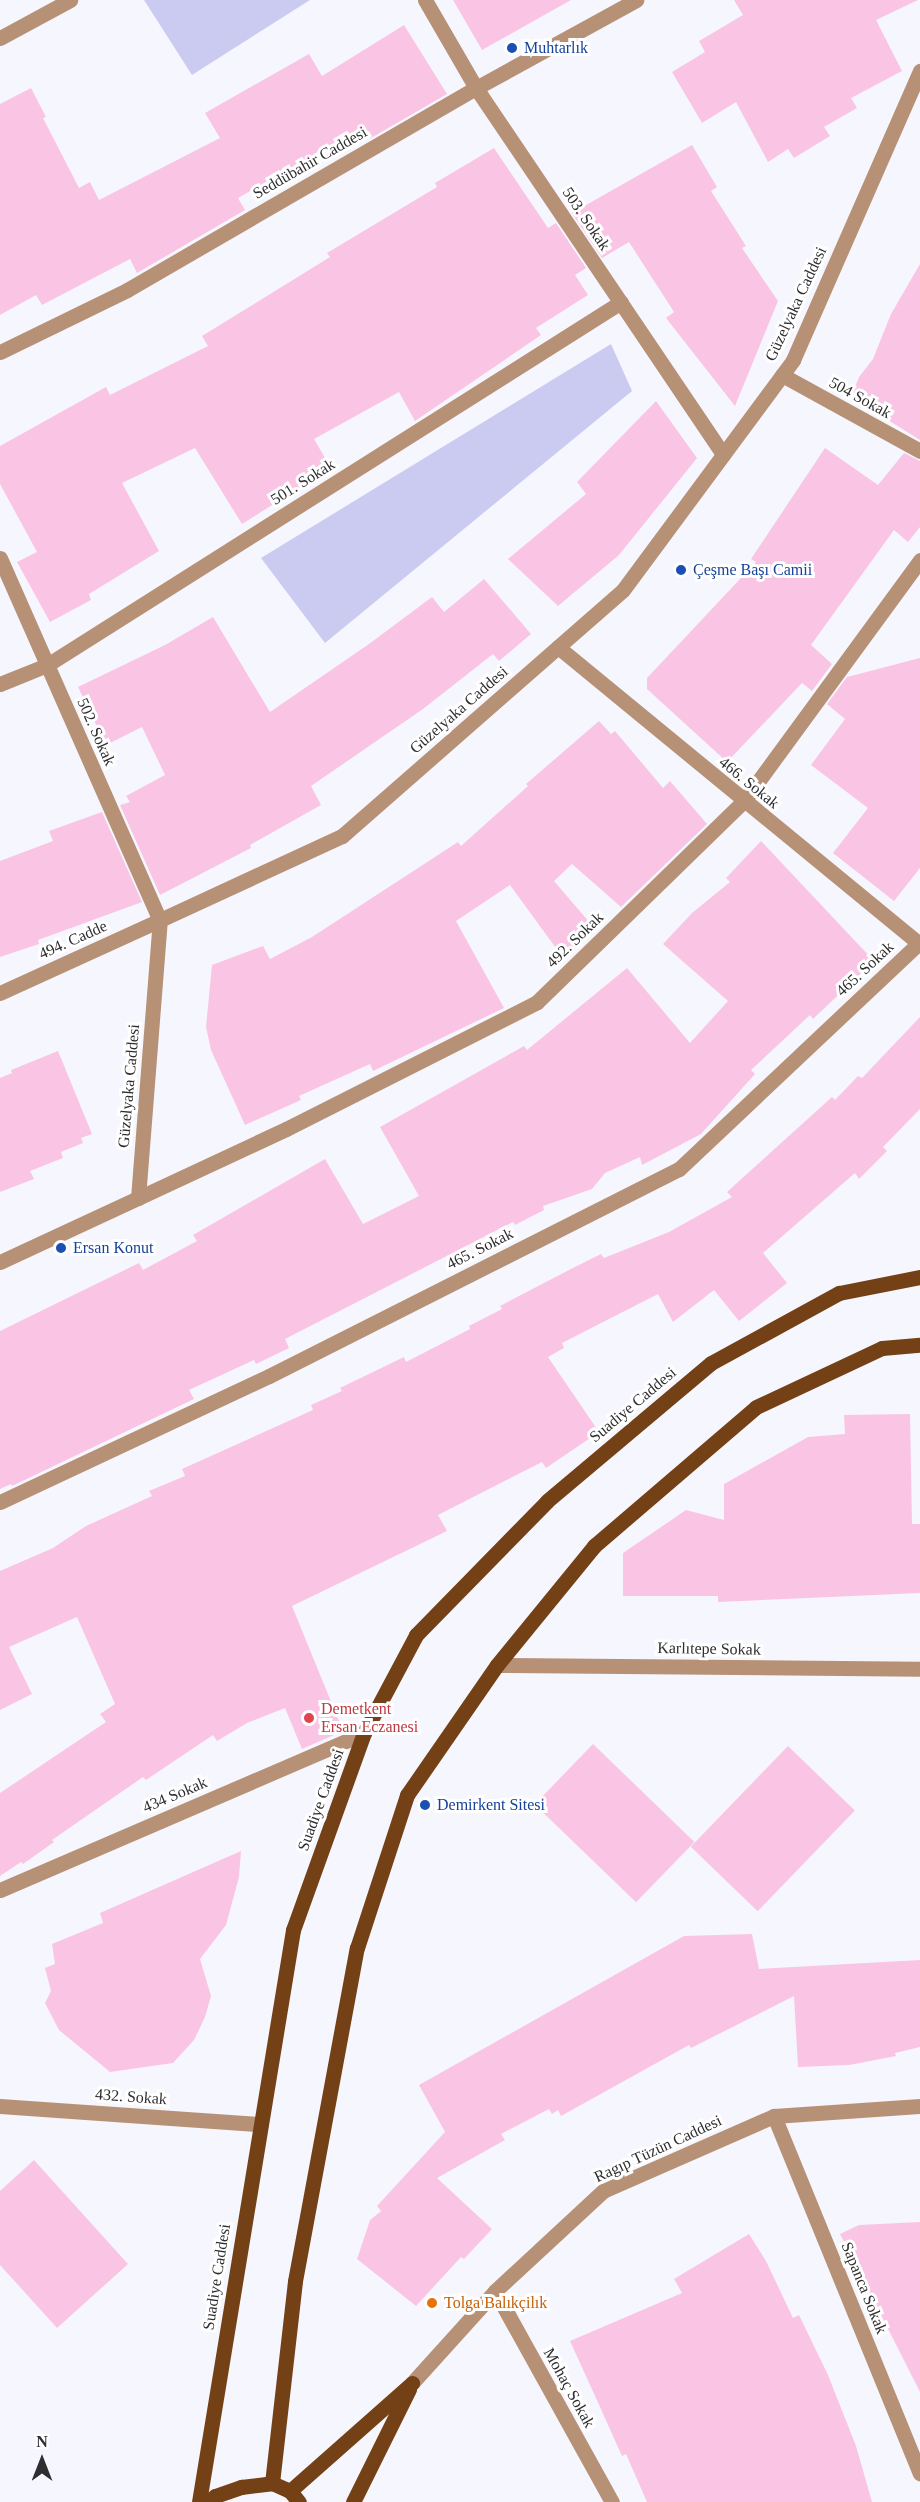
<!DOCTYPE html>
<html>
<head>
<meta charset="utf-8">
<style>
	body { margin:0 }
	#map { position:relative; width:920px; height:2502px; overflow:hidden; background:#f6f6fe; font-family:Georgia,serif }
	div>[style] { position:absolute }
	.green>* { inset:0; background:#cbcbf2 }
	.building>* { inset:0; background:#fac5e4; transform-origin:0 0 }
	.minor>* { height:15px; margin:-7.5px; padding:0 7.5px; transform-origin:7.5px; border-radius:7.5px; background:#b79176 }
	.major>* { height:15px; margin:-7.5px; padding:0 7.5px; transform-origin:7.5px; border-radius:7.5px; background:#734115 }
	.dots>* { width:16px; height:16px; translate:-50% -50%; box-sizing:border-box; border:3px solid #fff; border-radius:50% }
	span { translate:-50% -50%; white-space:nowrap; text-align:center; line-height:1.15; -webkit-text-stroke:6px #fff; paint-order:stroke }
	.transit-label { font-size:16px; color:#164399 }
	.left { translate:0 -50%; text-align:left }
	.street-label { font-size:16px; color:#2e2e31 }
	.health-label { font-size:16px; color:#be3a42 }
	.food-label { font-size:16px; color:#c56008 }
	.north { position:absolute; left:12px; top:2430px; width:60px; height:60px; -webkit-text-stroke:4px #fff; paint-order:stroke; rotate:0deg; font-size:16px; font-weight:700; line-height:24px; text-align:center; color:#2e2e31 }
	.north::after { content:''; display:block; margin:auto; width:21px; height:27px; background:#2e2e31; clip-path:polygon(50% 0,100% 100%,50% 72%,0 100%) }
</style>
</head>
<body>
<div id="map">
	<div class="green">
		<i style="clip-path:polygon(144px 0,310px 0,192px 75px)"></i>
		<i style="clip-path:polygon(611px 344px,632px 391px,325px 643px,261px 558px)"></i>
	</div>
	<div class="building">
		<i style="clip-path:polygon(453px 0,571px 0,482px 50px)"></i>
		<i style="clip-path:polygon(734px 0,918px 0,876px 20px,902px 71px,851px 98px,857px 108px,824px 127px,830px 136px,794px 158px,788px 149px,768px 162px,736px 102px,702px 123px,672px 72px,705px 52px,699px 41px,743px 15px)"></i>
		<i style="clip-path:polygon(404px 25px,447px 94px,371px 138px,364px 126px,238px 198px,245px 210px,137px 273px,130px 259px,42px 305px,36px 295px,0 315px,0 104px,31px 88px,46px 117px,43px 118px,79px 188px,90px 182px,99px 200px,220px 138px,205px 113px,309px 54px,322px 76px)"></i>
		<i style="clip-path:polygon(692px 145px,717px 187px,711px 191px,746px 246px,742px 248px,778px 301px,735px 406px,666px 318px,674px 312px,629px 242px,602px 258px,572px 213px)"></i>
		<i style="clip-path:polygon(494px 148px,548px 228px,556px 223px,586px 268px,575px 275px,588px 295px,536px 328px,541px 335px,415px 421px,399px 392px,314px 439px,331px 468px,242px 524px,195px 448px,122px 483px,159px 551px,89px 594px,91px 600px,50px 622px,17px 562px,37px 552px,0 484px,0 446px,106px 387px,110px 395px,208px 346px,202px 336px,330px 257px,327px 253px,437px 187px,435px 183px)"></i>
		<i style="clip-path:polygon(920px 264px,920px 440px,851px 397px,859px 377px,873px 359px,891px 314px)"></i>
		<i style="clip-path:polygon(656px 401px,697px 458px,619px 555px,558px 606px,508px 559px,586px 494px,577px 482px)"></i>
		<i style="clip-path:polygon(825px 448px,878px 485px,904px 453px,920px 461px,920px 527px,908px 542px,894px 530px,811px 645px,832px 664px,812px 691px,802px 683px,727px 762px,647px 689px,647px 678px,756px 562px,751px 559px)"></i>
		<i style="clip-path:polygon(484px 579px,531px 634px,499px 661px,493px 654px,423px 709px,311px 786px,321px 805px,250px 845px,251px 848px,160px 895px,120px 805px,130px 802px,126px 796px,165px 775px,142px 727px,106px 745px,78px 687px,165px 645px,213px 617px,270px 712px,369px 644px,432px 597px,444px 612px)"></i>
		<i style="clip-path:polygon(920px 658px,920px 868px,894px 901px,833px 853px,868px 808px,811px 765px,845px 719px,827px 704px,847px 677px)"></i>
		<i style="clip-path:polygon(599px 721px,611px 734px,615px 731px,663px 788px,670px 781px,707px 824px,621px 907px,572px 864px,554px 881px,596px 930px,561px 955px,510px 885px,456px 921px,504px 1008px,373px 1071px,370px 1064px,299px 1096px,301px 1100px,245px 1125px,211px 1050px,206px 1027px,212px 965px,263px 946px,270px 959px,312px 937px,458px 842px,461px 846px,528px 786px,526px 784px)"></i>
		<i style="clip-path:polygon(102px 812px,142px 902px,38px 940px,39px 944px,0 957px,0 861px,53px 841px,49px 831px)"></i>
		<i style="clip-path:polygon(761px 841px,874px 961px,813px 1019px,810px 1015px,751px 1070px,755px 1074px,701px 1134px,642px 1165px,640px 1157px,605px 1173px,592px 1189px,543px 1206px,544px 1210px,515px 1225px,513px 1222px,285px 1339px,289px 1348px,256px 1364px,254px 1360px,189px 1390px,194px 1399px,12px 1486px,11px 1484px,0 1489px,0 1331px,139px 1263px,143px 1270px,197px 1241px,193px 1235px,325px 1159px,363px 1224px,419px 1196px,380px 1127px,524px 1046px,527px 1050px,627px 968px,690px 1043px,728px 1001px,663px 944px,692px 913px,730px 882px,726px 878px)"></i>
		<i style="clip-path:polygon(920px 1017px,920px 1109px,883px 1147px,887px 1151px,859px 1179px,855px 1173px,763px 1253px,787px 1283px,739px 1321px,714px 1290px,673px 1322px,658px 1294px,562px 1343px,564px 1348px,548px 1357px,599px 1432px,546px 1468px,542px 1462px,438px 1515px,447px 1531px,292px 1606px,343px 1731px,302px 1749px,285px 1708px,247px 1723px,217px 1741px,213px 1735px,146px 1780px,143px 1777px,52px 1840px,54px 1842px,23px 1864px,21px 1862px,0 1876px,0 1793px,106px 1722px,100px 1714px,115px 1704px,77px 1617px,9px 1647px,32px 1694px,0 1710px,0 1571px,53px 1548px,86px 1526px,152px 1496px,149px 1491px,185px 1476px,182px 1469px,313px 1410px,311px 1405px,342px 1391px,340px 1388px,404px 1357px,406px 1362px,470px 1329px,469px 1326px,502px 1309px,500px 1306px,567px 1271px,601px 1254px,604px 1258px,669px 1232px,732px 1197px,727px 1192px,832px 1097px,835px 1100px,858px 1076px,862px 1078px)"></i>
		<i style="clip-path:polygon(58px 1051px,92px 1134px,81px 1138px,83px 1143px,61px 1152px,63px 1158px,30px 1171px,34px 1179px,0 1192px,0 1078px,12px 1073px,11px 1070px)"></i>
		<i style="clip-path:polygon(910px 1414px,912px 1524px,920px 1524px,920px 1593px,718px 1602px,718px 1596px,623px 1596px,623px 1553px,686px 1510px,724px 1520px,724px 1484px,808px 1437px,845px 1434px,844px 1415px)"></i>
		<i style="left:593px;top:1744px;width:141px;height:84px;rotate:44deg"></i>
		<i style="left:788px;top:1746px;width:93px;height:140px;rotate:44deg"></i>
		<i style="clip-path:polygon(241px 1851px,239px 1877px,226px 1925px,200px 1959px,211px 1996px,205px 2017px,194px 2040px,173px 2063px,110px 2072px,59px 2030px,45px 2003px,51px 1991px,45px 1968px,55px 1964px,52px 1944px,103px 1923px,100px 1913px)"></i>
		<i style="clip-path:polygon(752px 1934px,759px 1969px,920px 1960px,920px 2047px,895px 2053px,896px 2056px,849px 2065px,798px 2067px,794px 1996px,691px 2048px,689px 2045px,561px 2116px,558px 2110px,552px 2114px,549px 2109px,501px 2134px,505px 2140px,437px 2178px,492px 2229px,464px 2259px,461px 2257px,416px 2306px,357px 2259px,370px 2220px,385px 2208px,381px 2211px,377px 2206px,445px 2132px,419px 2085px,684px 1936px)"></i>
		<i style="clip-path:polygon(34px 2160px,128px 2264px,57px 2328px,0 2265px,0 2191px)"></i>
		<i style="clip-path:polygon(920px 2222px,920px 2392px,840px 2234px,859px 2225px)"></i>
		<i style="clip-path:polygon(749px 2234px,766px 2261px,793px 2318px,799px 2315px,828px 2375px,856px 2446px,872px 2502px,647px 2502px,626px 2454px,622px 2456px,595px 2396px,570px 2341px,682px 2293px,674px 2279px)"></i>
	</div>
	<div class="minor">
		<i style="left:425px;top:0;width:102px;rotate:59.9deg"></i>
		<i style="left:476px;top:88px;width:442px;rotate:56deg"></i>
		<i style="left:0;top:38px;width:80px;rotate:-28.5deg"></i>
		<i style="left:0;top:352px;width:141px;rotate:-26deg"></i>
		<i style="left:127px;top:290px;width:403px;rotate:-30.1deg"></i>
		<i style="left:476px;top:88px;width:183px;rotate:-28.8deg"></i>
		<i style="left:782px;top:375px;width:158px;rotate:28.8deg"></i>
		<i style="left:0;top:558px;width:396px;rotate:66.2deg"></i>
		<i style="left:160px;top:920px;width:176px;rotate:155.5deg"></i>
		<i style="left:558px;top:647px;width:468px;rotate:39.4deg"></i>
		<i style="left:0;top:684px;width:51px;rotate:-22deg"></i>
		<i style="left:47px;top:665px;width:679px;rotate:-32.31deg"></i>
		<i style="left:138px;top:1198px;width:163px;rotate:-25deg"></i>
		<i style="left:286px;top:1129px;width:281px;rotate:-26.8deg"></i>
		<i style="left:537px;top:1002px;width:287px;rotate:-44.2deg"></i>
		<i style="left:743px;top:802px;width:300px;rotate:-53.8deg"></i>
		<i style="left:0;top:1262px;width:152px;rotate:-24.9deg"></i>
		<i style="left:138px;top:1198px;width:279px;rotate:-85.5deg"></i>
		<i style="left:160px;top:920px;width:200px;rotate:-24.8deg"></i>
		<i style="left:342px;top:836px;width:373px;rotate:-41.2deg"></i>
		<i style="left:623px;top:590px;width:286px;rotate:-53.5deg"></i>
		<i style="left:793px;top:360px;width:316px;rotate:-66.3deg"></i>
		<i style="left:0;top:1502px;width:297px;rotate:-25.1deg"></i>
		<i style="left:269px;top:1376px;width:459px;rotate:-26.8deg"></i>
		<i style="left:679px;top:1169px;width:330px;rotate:-43.3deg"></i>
		<i style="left:497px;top:1665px;width:423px;rotate:0.5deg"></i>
		<i style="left:0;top:1890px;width:396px;rotate:-23.3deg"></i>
		<i style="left:0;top:2106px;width:261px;rotate:4deg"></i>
		<i style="left:774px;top:2116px;width:386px;rotate:67.8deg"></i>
		<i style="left:495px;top:2291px;width:241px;rotate:61deg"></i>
		<i style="left:412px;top:2383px;width:124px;rotate:-47.9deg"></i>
		<i style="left:495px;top:2291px;width:147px;rotate:-42.8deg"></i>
		<i style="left:603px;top:2191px;width:187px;rotate:-23.7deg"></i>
		<i style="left:774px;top:2116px;width:146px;rotate:-3.9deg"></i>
	</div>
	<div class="major">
		<i style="left:272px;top:2483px;width:203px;rotate:-83.5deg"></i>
		<i style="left:295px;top:2281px;width:339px;rotate:-79.5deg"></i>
		<i style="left:357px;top:1948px;width:161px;rotate:-71.9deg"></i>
		<i style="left:407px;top:1795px;width:158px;rotate:-55.3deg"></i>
		<i style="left:497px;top:1665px;width:154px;rotate:-50.8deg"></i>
		<i style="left:594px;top:1546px;width:213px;rotate:-40.6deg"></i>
		<i style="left:756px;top:1407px;width:139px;rotate:-25.1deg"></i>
		<i style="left:882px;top:1348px;width:38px;rotate:-5deg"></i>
		<i style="left:290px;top:2491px;width:163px;rotate:-41.5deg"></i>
		<i style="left:199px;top:2502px;width:580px;rotate:-80.67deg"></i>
		<i style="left:293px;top:1930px;width:209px;rotate:-70.2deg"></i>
		<i style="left:364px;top:1733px;width:111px;rotate:-62deg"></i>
		<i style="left:416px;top:1635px;width:187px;rotate:-45.6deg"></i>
		<i style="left:547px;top:1501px;width:214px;rotate:-40.1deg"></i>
		<i style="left:711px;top:1363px;width:146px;rotate:-28.7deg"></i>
		<i style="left:839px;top:1293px;width:83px;rotate:-11.2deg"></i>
		<i style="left:208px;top:2502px;width:9px;rotate:-41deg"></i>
		<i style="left:215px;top:2496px;width:28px;rotate:-19deg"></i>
		<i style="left:241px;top:2487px;width:31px;rotate:-7deg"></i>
		<i style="left:272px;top:2483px;width:20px;rotate:24deg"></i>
		<i style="left:290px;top:2491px;width:14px;rotate:51deg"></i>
		<i style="left:353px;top:2502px;width:126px;rotate:-63.6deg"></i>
	</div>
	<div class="dots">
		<i style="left:512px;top:48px;background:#1a4fb4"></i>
		<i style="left:681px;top:570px;background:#1a4fb4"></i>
		<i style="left:61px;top:1248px;background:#1a4fb4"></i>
		<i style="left:309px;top:1718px;background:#e0444e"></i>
		<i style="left:425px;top:1805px;background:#1a4fb4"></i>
		<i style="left:432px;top:2303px;background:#e8710a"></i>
	</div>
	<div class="transit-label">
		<span class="left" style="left:524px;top:48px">Muhtarlık</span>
		<span class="left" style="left:693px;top:570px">Çeşme Başı Camii</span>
		<span class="left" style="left:73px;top:1248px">Ersan Konut</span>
		<span class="left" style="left:437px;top:1805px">Demirkent Sitesi</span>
	</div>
	<div class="street-label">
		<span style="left:310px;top:163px;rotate:-30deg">Seddübahir Caddesi</span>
		<span style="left:586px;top:219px;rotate:56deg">503. Sokak</span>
		<span style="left:796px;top:304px;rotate:-65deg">Güzelyaka Caddesi</span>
		<span style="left:860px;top:398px;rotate:29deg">504 Sokak</span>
		<span style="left:303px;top:482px;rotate:-32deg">501. Sokak</span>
		<span style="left:459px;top:710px;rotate:-41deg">Güzelyaka Caddesi</span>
		<span style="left:96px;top:732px;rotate:66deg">502. Sokak</span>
		<span style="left:749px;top:783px;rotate:39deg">466. Sokak</span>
		<span style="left:73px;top:940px;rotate:-24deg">494. Cadde</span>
		<span style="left:575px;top:940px;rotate:-44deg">492. Sokak</span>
		<span style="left:865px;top:969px;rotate:-43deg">465. Sokak</span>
		<span style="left:129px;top:1086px;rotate:-85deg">Güzelyaka Caddesi</span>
		<span style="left:480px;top:1249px;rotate:-27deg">465. Sokak</span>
		<span style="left:633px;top:1405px;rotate:-40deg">Suadiye Caddesi</span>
		<span style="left:709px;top:1649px;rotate:1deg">Karlıtepe Sokak</span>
		<span style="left:175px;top:1795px;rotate:-23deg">434 Sokak</span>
		<span style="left:321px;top:1800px;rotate:-70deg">Suadiye Caddesi</span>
		<span style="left:131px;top:2097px;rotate:4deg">432. Sokak</span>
		<span style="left:658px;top:2149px;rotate:-25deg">Ragıp Tüzün Caddesi</span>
		<span style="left:217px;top:2277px;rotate:-81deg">Suadiye Caddesi</span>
		<span style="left:864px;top:2288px;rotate:68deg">Sapanca Sokak</span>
		<span style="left:569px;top:2388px;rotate:61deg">Mohaç Sokak</span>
	</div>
	<div class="health-label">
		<span class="left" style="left:321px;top:1718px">Demetkent<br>Ersan Eczanesi</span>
	</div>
	<div class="food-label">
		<span class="left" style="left:444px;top:2303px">Tolga Balıkçilık</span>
	</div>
	<div class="north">N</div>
</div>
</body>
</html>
